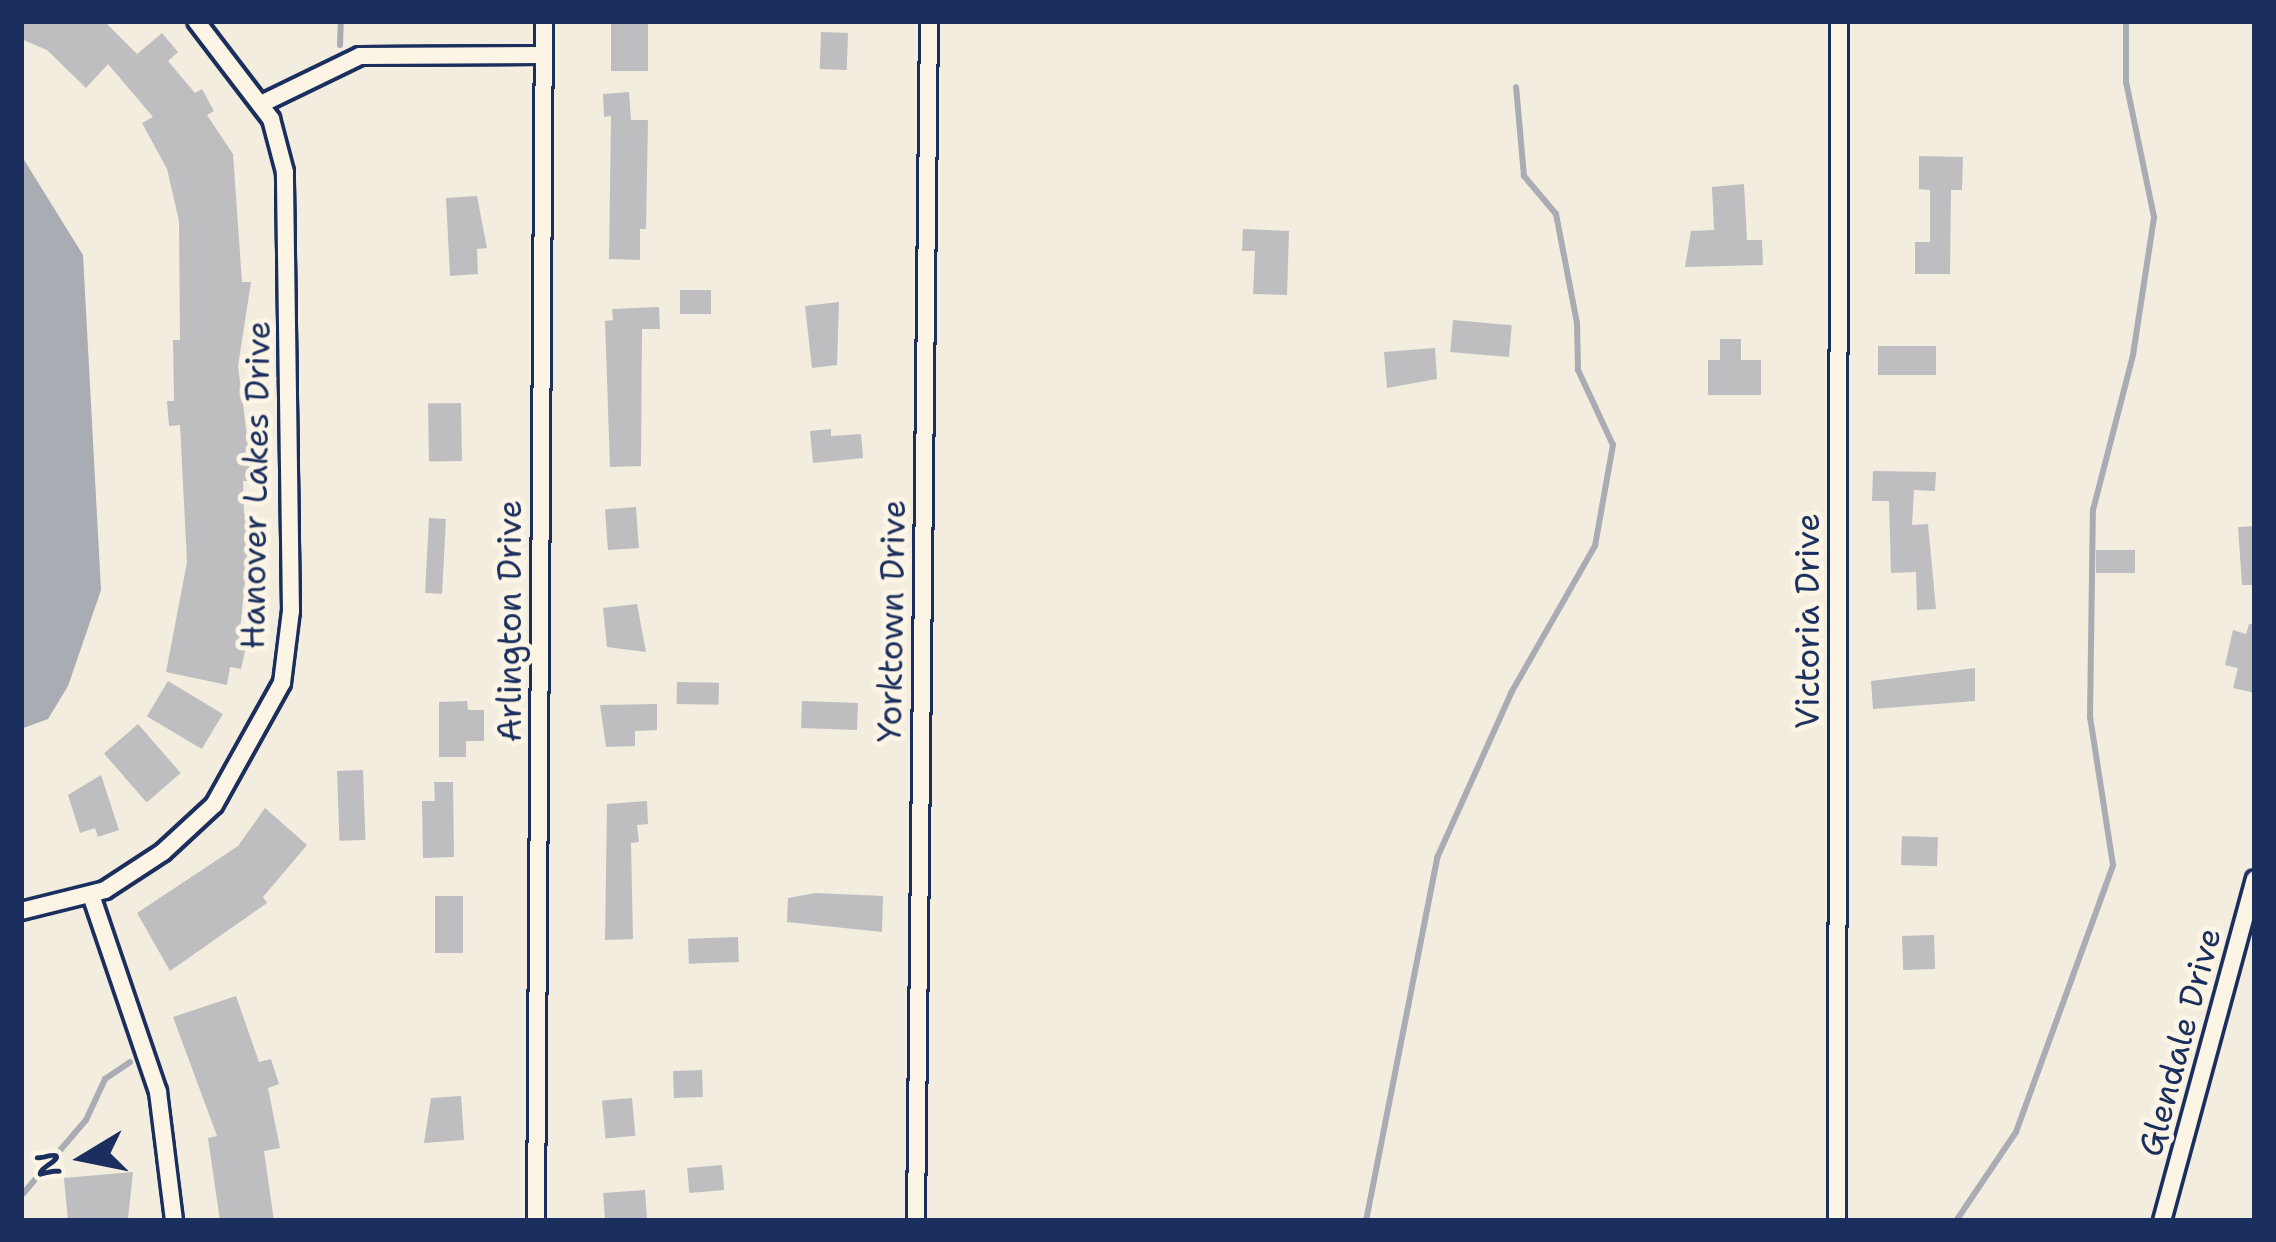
<!DOCTYPE html>
<html>
<head>
<meta charset="utf-8">
<style>
	body { margin:0 }
	#map { position:relative; width:2276px; height:1242px; overflow:hidden; background:#f3ede0; font-family:"Shantell Sans",sans-serif }
	div>[style] { position:absolute }
	.water>* { inset:0; background:#a9acb3 }
	.stream>* { height:6px; margin:-3px; padding:0 3px; transform-origin:3px; border-radius:3px; background:#a9acb3 }
	.building>* { inset:0; background:#bebec0; transform-origin:0 0 }
	.roads { filter:drop-shadow(3px 0 #1b2f5e) drop-shadow(-3px 0 #1b2f5e) drop-shadow(0 3px #1b2f5e) drop-shadow(0 -3px #1b2f5e) }
	.minor>* { height:16px; margin:-8px; padding:0 8px; transform-origin:8px; border-radius:8px; background:#fcf5e5 }
	span { translate:-50% -50%; white-space:nowrap; text-align:center; line-height:1.15; -webkit-text-stroke:10px #fcf5e5; paint-order:stroke }
	.street-label { font-size:33px; color:#1b2f5e }
	.frame { position:absolute; inset:0; border:24px solid #1b2f5e; pointer-events:none }
	.north { position:absolute; left:24px; top:1098px; width:120px; height:120px; -webkit-text-stroke:9px #fcf5e5; paint-order:stroke; rotate:260deg; font-size:33px; font-weight:700; line-height:48px; text-align:center; color:#1b2f5e }
	.north::after { content:''; display:block; margin:auto; width:42px; height:54px; background:#1b2f5e; clip-path:polygon(50% 0,100% 100%,50% 72%,0 100%) }
</style>
</head>
<body>
<div id="map">
	<div class="water">
		<i style="clip-path:polygon(21px 155px,83px 255px,101px 590px,68px 686px,48px 719px,21px 729px)"></i>
	</div>
	<div class="stream">
		<i style="left:340px;top:45px;width:24px;rotate:-88deg"></i>
		<i style="left:21px;top:1196px;width:100px;rotate:-49.5deg"></i>
		<i style="left:86px;top:1120px;width:45px;rotate:-65.1deg"></i>
		<i style="left:105px;top:1079px;width:30px;rotate:-34deg"></i>
		<i style="left:1366px;top:1221px;width:370px;rotate:-78.9deg"></i>
		<i style="left:1437px;top:858px;width:181px;rotate:-65.8deg"></i>
		<i style="left:1511px;top:693px;width:169px;rotate:-60.3deg"></i>
		<i style="left:1595px;top:546px;width:103px;rotate:-79.9deg"></i>
		<i style="left:1613px;top:445px;width:83px;rotate:-115deg"></i>
		<i style="left:1578px;top:370px;width:47px;rotate:-91.2deg"></i>
		<i style="left:1577px;top:323px;width:111px;rotate:-100.9deg"></i>
		<i style="left:1556px;top:214px;width:50px;rotate:-130.1deg"></i>
		<i style="left:1524px;top:176px;width:89px;rotate:-95.1deg"></i>
		<i style="left:1956px;top:1221px;width:107px;rotate:-56deg"></i>
		<i style="left:2016px;top:1132px;width:284px;rotate:-70deg"></i>
		<i style="left:2113px;top:865px;width:150px;rotate:-98.8deg"></i>
		<i style="left:2090px;top:717px;width:207px;rotate:-89.2deg"></i>
		<i style="left:2093px;top:510px;width:160px;rotate:-75.5deg"></i>
		<i style="left:2133px;top:355px;width:140px;rotate:-81.3deg"></i>
		<i style="left:2154px;top:217px;width:138px;rotate:-101.7deg"></i>
		<i style="left:2126px;top:82px;width:61px;rotate:-90deg"></i>
	</div>
	<div class="building">
		<i style="clip-path:polygon(21px 21px,104px 21px,137px 54px,162px 33px,178px 52px,168px 61px,195px 93px,202px 89px,214px 111px,207px 115px,233px 154px,242px 282px,251px 282px,238px 366px,253px 481px,243px 481px,244px 514px,252px 514px,239px 640px,247px 642px,241px 669px,230px 667px,227px 685px,166px 672px,187px 562px,180px 425px,169px 426px,167px 401px,174px 401px,173px 340px,180px 340px,179px 221px,167px 169px,142px 123px,153px 117px,108px 64px,86px 88px,47px 50px,21px 39px)"></i>
		<i style="left:611px;top:21px;width:37px;height:50px"></i>
		<i style="left:821px;top:32px;width:27px;height:37px;rotate:2deg"></i>
		<i style="clip-path:polygon(629px 92px,631px 120px,648px 120px,646px 229px,640px 229px,640px 260px,609px 259px,611px 116px,604px 117px,603px 94px)"></i>
		<i style="clip-path:polygon(1919px 156px,1963px 157px,1962px 190px,1951px 190px,1950px 274px,1915px 274px,1915px 242px,1930px 242px,1930px 190px,1919px 189px)"></i>
		<i style="clip-path:polygon(1744px 184px,1747px 240px,1762px 240px,1763px 265px,1685px 267px,1691px 231px,1714px 230px,1712px 187px)"></i>
		<i style="clip-path:polygon(477px 196px,487px 248px,477px 249px,478px 274px,450px 276px,446px 198px)"></i>
		<i style="clip-path:polygon(1243px 229px,1289px 231px,1287px 295px,1253px 294px,1255px 251px,1242px 251px)"></i>
		<i style="left:680px;top:290px;width:31px;height:24px"></i>
		<i style="clip-path:polygon(839px 302px,837px 365px,812px 368px,805px 306px)"></i>
		<i style="clip-path:polygon(659px 307px,660px 329px,642px 329px,641px 466px,610px 467px,605px 321px,613px 320px,612px 309px)"></i>
		<i style="left:1453px;top:320px;width:59px;height:32px;rotate:5deg"></i>
		<i style="clip-path:polygon(1720px 339px,1741px 339px,1741px 360px,1761px 360px,1761px 395px,1708px 395px,1708px 360px,1720px 360px)"></i>
		<i style="left:1878px;top:346px;width:58px;height:29px"></i>
		<i style="clip-path:polygon(1435px 348px,1437px 379px,1387px 388px,1384px 352px)"></i>
		<i style="left:461px;top:403px;width:58px;height:33px;rotate:89deg"></i>
		<i style="clip-path:polygon(831px 429px,831px 436px,861px 434px,863px 458px,813px 463px,810px 431px)"></i>
		<i style="clip-path:polygon(1873px 471px,1936px 472px,1935px 491px,1914px 490px,1912px 525px,1928px 524px,1936px 609px,1917px 610px,1916px 572px,1891px 573px,1889px 501px,1872px 501px)"></i>
		<i style="left:636px;top:507px;width:41px;height:31px;rotate:86deg"></i>
		<i style="left:429px;top:518px;width:17px;height:75px;rotate:3deg"></i>
		<i style="clip-path:polygon(2255px 526px,2255px 585px,2242px 585px,2238px 527px)"></i>
		<i style="left:2135px;top:550px;width:23px;height:39px;rotate:90deg"></i>
		<i style="clip-path:polygon(637px 604px,646px 652px,607px 647px,603px 608px)"></i>
		<i style="clip-path:polygon(2249px 624px,2255px 624px,2255px 693px,2233px 688px,2238px 668px,2225px 665px,2233px 630px,2246px 634px)"></i>
		<i style="clip-path:polygon(1975px 668px,1975px 701px,1873px 709px,1871px 681px)"></i>
		<i style="left:168px;top:681px;width:64px;height:41px;rotate:31deg"></i>
		<i style="left:677px;top:682px;width:42px;height:22px;rotate:1deg"></i>
		<i style="clip-path:polygon(467px 701px,468px 710px,484px 710px,484px 741px,466px 741px,466px 757px,439px 757px,439px 702px)"></i>
		<i style="left:802px;top:701px;width:56px;height:27px;rotate:2deg"></i>
		<i style="clip-path:polygon(657px 704px,657px 730px,635px 731px,635px 746px,606px 747px,600px 705px)"></i>
		<i style="left:138px;top:724px;width:65px;height:45px;rotate:49deg"></i>
		<i style="left:363px;top:770px;width:70px;height:26px;rotate:88deg"></i>
		<i style="clip-path:polygon(101px 775px,119px 830px,98px 837px,95px 828px,80px 833px,68px 795px)"></i>
		<i style="clip-path:polygon(434px 782px,453px 782px,454px 857px,423px 858px,422px 801px,435px 801px)"></i>
		<i style="clip-path:polygon(647px 801px,648px 824px,637px 825px,639px 842px,631px 843px,633px 939px,605px 940px,607px 804px)"></i>
		<i style="clip-path:polygon(265px 808px,307px 845px,263px 897px,267px 903px,170px 971px,137px 913px,238px 846px)"></i>
		<i style="left:1902px;top:836px;width:36px;height:29px;rotate:2deg"></i>
		<i style="clip-path:polygon(816px 893px,883px 896px,882px 932px,787px 922px,788px 898px)"></i>
		<i style="left:435px;top:896px;width:28px;height:57px"></i>
		<i style="left:1934px;top:935px;width:34px;height:32px;rotate:88deg"></i>
		<i style="left:738px;top:937px;width:25px;height:50px;rotate:88deg"></i>
		<i style="clip-path:polygon(236px 996px,259px 1062px,271px 1059px,279px 1084px,268px 1088px,280px 1148px,264px 1151px,274px 1221px,220px 1221px,208px 1138px,217px 1136px,173px 1017px)"></i>
		<i style="left:702px;top:1070px;width:27px;height:29px;rotate:88deg"></i>
		<i style="clip-path:polygon(461px 1096px,464px 1140px,424px 1143px,431px 1098px)"></i>
		<i style="left:632px;top:1098px;width:38px;height:30px;rotate:85deg"></i>
		<i style="left:722px;top:1165px;width:25px;height:35px;rotate:85deg"></i>
		<i style="clip-path:polygon(133px 1172px,128px 1219px,68px 1221px,64px 1178px)"></i>
		<i style="left:645px;top:1190px;width:31px;height:42px;rotate:86deg"></i>
	</div>
	<div class="roads">
		<div class="minor">
			<i style="left:261px;top:104px;width:110px;rotate:-25.9deg"></i>
			<i style="left:360px;top:56px;width:183px;rotate:-0.3deg"></i>
			<i style="left:91px;top:895px;width:208px;rotate:71.2deg"></i>
			<i style="left:158px;top:1092px;width:130px;rotate:82.9deg"></i>
			<i style="left:21px;top:911px;width:87px;rotate:-14deg"></i>
			<i style="left:105px;top:890px;width:69px;rotate:-33.2deg"></i>
			<i style="left:163px;top:852px;width:69px;rotate:-42.7deg"></i>
			<i style="left:214px;top:805px;width:140px;rotate:-60.9deg"></i>
			<i style="left:282px;top:683px;width:73px;rotate:-82.9deg"></i>
			<i style="left:291px;top:611px;width:439px;rotate:-90.8deg"></i>
			<i style="left:285px;top:172px;width:55px;rotate:-104.8deg"></i>
			<i style="left:271px;top:119px;width:123px;rotate:-127.4deg"></i>
			<i style="left:536px;top:1221px;width:1200px;rotate:-89.62deg"></i>
			<i style="left:916px;top:1221px;width:1200px;rotate:-89.38deg"></i>
			<i style="left:1837px;top:1221px;width:1200px;rotate:-89.9deg"></i>
			<i style="left:2162px;top:1221px;width:354px;rotate:-74.8deg"></i>
		</div>
	</div>
	<div class="street-label">
		<span style="left:256px;top:485px;rotate:-89deg">Hanover Lakes Drive</span>
		<span style="left:510px;top:621px;rotate:-90deg">Arlington Drive</span>
		<span style="left:892px;top:621px;rotate:-89deg">Yorktown Drive</span>
		<span style="left:1808px;top:621px;rotate:-90deg">Victoria Drive</span>
		<span style="left:2180px;top:1042px;rotate:-75deg">Glendale Drive</span>
	</div>
	<div class="frame"></div>
	<div class="north">N</div>
</div>
</body>
</html>
